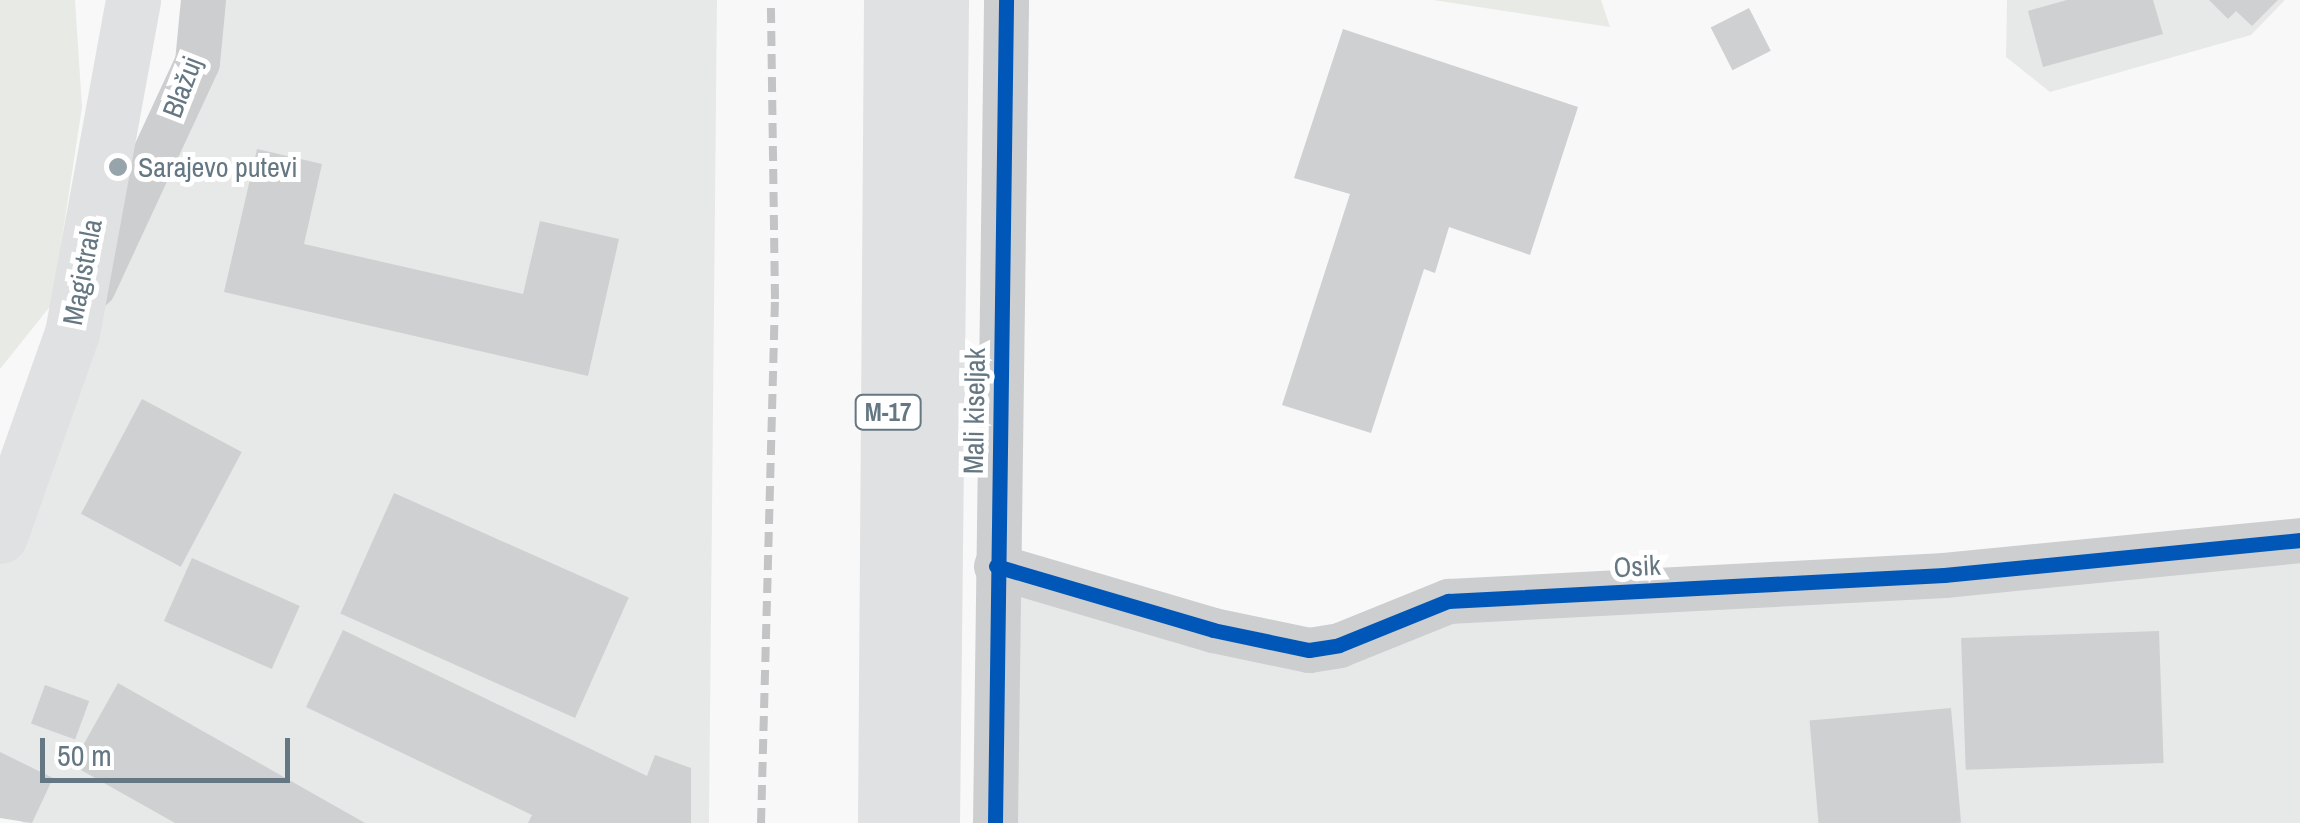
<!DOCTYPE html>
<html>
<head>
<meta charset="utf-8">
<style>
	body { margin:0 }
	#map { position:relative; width:2300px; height:823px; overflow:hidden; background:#f8f8f8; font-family:"Archivo Narrow",sans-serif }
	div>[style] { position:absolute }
	.built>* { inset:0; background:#e7e9e8 }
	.green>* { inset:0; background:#e8eae5 }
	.building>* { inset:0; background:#ced0d1; transform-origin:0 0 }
	.minor>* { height:45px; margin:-22.5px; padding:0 22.5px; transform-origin:22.5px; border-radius:22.5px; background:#cdcecf }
	.major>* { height:55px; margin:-27.5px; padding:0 27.5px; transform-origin:27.5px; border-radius:27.5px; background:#e0e1e2 }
	.highway>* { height:55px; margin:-27.5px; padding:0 27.5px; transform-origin:27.5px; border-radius:27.5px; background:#e0e1e2 }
	.rail>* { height:8px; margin-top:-4px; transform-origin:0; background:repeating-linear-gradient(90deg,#c2c4c5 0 15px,transparent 0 23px) }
	.cycleway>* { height:15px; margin:-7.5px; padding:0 7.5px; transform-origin:7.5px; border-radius:7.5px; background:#0057b8 }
	.dots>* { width:28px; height:28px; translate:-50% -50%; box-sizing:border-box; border:5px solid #fff; border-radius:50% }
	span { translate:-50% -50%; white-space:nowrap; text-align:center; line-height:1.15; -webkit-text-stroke:10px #fff; paint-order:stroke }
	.shield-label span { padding:2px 8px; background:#fff; border:2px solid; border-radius:8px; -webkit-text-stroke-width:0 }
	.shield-label { font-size:25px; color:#647782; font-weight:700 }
	.street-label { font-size:28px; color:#647782 }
	.poi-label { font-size:28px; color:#647782 }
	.left { translate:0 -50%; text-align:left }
	.scale { position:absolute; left:40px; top:738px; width:250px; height:45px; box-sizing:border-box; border:5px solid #647782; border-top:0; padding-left:12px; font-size:30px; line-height:35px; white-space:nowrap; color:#647782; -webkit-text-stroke:8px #fff; paint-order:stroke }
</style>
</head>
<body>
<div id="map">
	<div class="built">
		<i style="clip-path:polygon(203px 0,717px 0,709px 823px,24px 823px,0 810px,0 524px)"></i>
		<i style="clip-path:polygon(2007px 0,2285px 0,2251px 35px,2050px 92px,2006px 57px)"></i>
		<i style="clip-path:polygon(2300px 540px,2300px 823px,991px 823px,996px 566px,1295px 649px,1388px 622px)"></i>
	</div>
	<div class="green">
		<i style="clip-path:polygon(0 0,75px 0,82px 107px,52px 304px,0 369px)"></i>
		<i style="clip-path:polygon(1433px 0,1601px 0,1610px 27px)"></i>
	</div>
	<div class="building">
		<i style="clip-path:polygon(2067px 0,2153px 0,2163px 34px,2043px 67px,2028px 11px)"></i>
		<i style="clip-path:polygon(2209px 0,2278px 0,2252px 26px,2236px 11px,2228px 19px)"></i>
		<i style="left:1749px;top:8px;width:48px;height:43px;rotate:63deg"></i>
		<i style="clip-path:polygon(1343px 29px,1578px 107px,1530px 255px,1449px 227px,1435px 273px,1424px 269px,1371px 433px,1282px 405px,1350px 194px,1294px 178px)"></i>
		<i style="clip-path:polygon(257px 149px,322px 164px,304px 244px,523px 294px,540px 221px,619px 239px,588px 376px,224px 292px)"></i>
		<i style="left:142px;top:399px;width:113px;height:130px;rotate:28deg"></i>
		<i style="left:394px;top:493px;width:257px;height:132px;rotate:24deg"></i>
		<i style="left:192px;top:558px;width:118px;height:69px;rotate:24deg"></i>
		<i style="clip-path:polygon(343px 630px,647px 776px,655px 755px,691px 768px,691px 823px,528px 823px,532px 815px,306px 707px)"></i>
		<i style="left:2159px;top:631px;width:132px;height:198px;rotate:88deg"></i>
		<i style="clip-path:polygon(118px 683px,365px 823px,175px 823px,72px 765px)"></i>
		<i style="left:45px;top:685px;width:47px;height:41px;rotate:20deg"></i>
		<i style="left:1951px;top:708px;width:115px;height:142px;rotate:85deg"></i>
		<i style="clip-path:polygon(0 752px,53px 778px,32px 823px,0 818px)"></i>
	</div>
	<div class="minor">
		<i style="left:93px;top:286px;width:247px;rotate:-65.1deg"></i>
		<i style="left:197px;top:62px;width:62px;rotate:-84.5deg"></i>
		<i style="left:996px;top:566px;width:226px;rotate:16.4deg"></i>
		<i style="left:1213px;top:630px;width:98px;rotate:11.8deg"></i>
		<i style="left:1309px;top:650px;width:30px;rotate:-9deg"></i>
		<i style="left:1339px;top:645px;width:118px;rotate:-22deg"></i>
		<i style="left:1448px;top:601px;width:497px;rotate:-3deg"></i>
		<i style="left:1944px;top:575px;width:358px;rotate:-5.6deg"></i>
		<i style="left:995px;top:823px;width:823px;rotate:-89.23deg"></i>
	</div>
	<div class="major">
		<i style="left:0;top:536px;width:215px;rotate:-70.5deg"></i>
		<i style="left:72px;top:333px;width:339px;rotate:-79.6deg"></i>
	</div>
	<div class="highway">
		<i style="left:885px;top:823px;width:823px;rotate:-89.58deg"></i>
		<i style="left:932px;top:823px;width:823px;rotate:-89.37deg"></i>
	</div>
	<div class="rail">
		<i style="left:761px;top:823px;width:524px;rotate:-88.47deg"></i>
		<i style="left:775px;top:299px;width:299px;rotate:-90.8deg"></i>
	</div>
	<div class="cycleway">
		<i style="left:996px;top:566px;width:226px;rotate:16.4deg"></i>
		<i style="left:1213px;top:630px;width:98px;rotate:11.8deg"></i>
		<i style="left:1309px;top:650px;width:30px;rotate:-9deg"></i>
		<i style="left:1339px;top:645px;width:118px;rotate:-22deg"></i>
		<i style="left:1448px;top:601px;width:497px;rotate:-3deg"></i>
		<i style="left:1944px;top:575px;width:358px;rotate:-5.6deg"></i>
		<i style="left:995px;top:823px;width:823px;rotate:-89.23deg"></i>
	</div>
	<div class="dots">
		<i style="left:118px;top:167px;background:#98a4ab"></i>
	</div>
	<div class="shield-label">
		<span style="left:888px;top:412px">M-17</span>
	</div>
	<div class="street-label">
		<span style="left:182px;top:87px;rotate:-69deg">Blažuj</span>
		<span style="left:82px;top:272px;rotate:-79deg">Magistrala</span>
		<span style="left:974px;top:411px;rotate:-89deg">Mali kiseljak</span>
		<span style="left:1637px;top:566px;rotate:-3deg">Osik</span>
	</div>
	<div class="poi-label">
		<span class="left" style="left:138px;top:167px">Sarajevo putevi</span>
	</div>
	<div class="scale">50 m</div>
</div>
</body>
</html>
